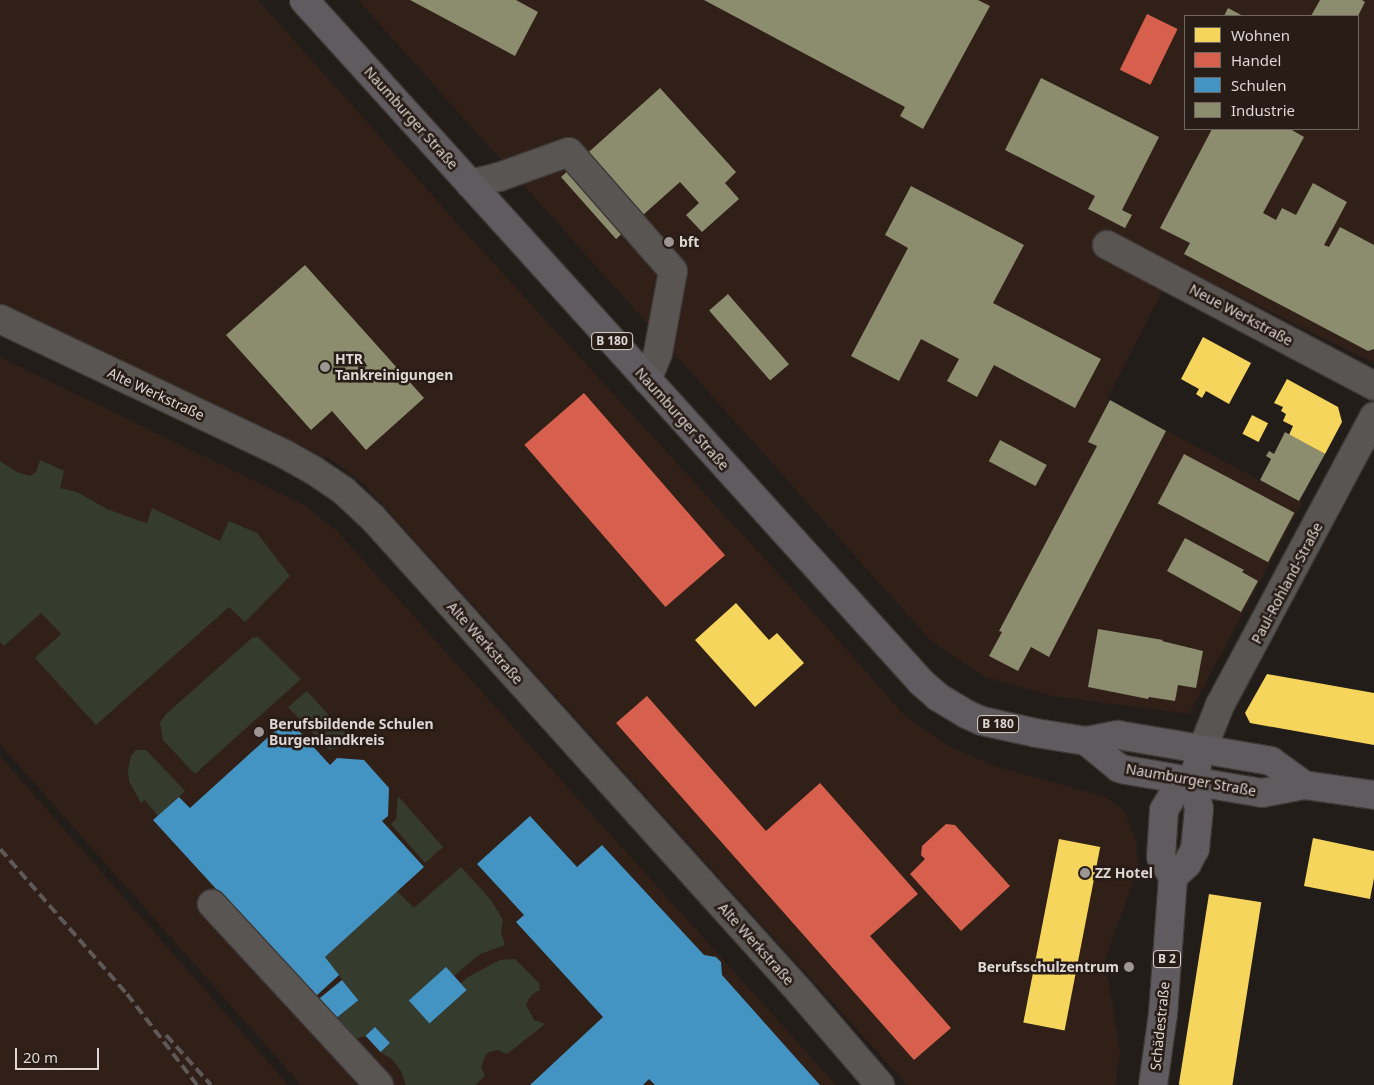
<!DOCTYPE html>
<html>
<head>
<meta charset="utf-8">
<style>
	body { margin:0 }
	#map { position:relative; width:1374px; height:1085px; overflow:hidden; background:#231d1a; font-family:"Noto Sans",sans-serif }
	div>[style] { position:absolute }
	.built>* { inset:0; background:#302018 }
	.green>* { inset:0; background:#363c2d }
	.homes>* { inset:0; background:#f6d55c; transform-origin:0 0 }
	.shops>* { inset:0; background:#d6604d; transform-origin:0 0 }
	.schools>* { inset:0; background:#4393c3; transform-origin:0 0 }
	.industry>* { inset:0; background:#8c8c6e; transform-origin:0 0 }
	.roads { filter:drop-shadow(1px 0 #3e3937) drop-shadow(-1px 0 #3e3937) drop-shadow(0 1px #3e3937) drop-shadow(0 -1px #3e3937) }
	.minor>* { height:28px; margin:-14px; padding:0 14px; transform-origin:14px; border-radius:14px; background:#595553 }
	.major>* { height:28px; margin:-14px; padding:0 14px; transform-origin:14px; border-radius:14px; background:#605b5e }
	.rail>* { height:4px; margin-top:-2px; transform-origin:0; background:repeating-linear-gradient(90deg,#5e5957 0 10px,transparent 0 15px) }
	.dots>* { width:14px; height:14px; translate:-50% -50%; box-sizing:border-box; border:2px solid #271c16; border-radius:50% }
	span { translate:-50% -50%; white-space:nowrap; text-align:center; line-height:1.15; -webkit-text-stroke:5px #271c16; paint-order:stroke }
	.shield-label span { padding:1px 4px; background:#271c16; border:1px solid; border-radius:4px; -webkit-text-stroke-width:0 }
	.shield-label { font-size:12px; color:#dfd7d3; font-weight:700 }
	.street-label { font-size:14px; color:#dfd7d3 }
	.poi-label { font-size:14px; color:#dfd7d3; font-weight:700 }
	.left { translate:0 -50%; text-align:left }
	.right { translate:-100% -50%; text-align:right }
	.legend { position:absolute; left:1184px; top:15px; width:175px; height:115px; box-sizing:border-box; background:#271c16; border:1px solid #716762; margin:0; padding:6px 9px; list-style:none; font-size:15px; color:#dfd7d3 }
	.legend li { display:flex; align-items:center; gap:10px; height:25px }
	.legend b { width:25px; border:1px solid #716762 }
	.scale { position:absolute; left:15px; top:1048px; width:84px; height:22px; box-sizing:border-box; border:2px solid #dfd7d3; border-top:0; padding-left:6px; font-size:15px; line-height:18px; white-space:nowrap; color:#dfd7d3; -webkit-text-stroke:4px #271c16; paint-order:stroke }
</style>
</head>
<body>
<div id="map">
	<div class="built">
		<i style="clip-path:polygon(0 0,258px 0,465px 232px,818px 617px,903px 714px,948px 746px,998px 767px,1106px 797px,1124px 811px,1136px 840px,1138px 869px,1105px 960px,1120px 1052px,1116px 1085px,907px 1085px,365px 485px,335px 462px,0 303px)"></i>
		<i style="clip-path:polygon(evenodd,358px 0,1374px 0,1374px 363px,1176px 265px,1107px 399px,1302px 503px,1189px 714px,1052px 696px,985px 677px,932px 642px,358px 0,1185px 16px,1358px 16px,1358px 129px,1185px 129px,1185px 16px)"></i>
		<i style="clip-path:polygon(0 357px,288px 497px,304px 505px,337px 531px,836px 1085px,301px 1085px,0 744px)"></i>
		<i style="clip-path:polygon(0 756px,282px 1078px,288px 1085px,0 1085px)"></i>
	</div>
	<div class="green">
		<i style="clip-path:polygon(40px 460px,64px 471px,60px 488px,77px 492px,107px 509px,137px 520px,147px 523px,152px 508px,220px 541px,229px 521px,257px 533px,290px 576px,245px 622px,229px 607px,96px 725px,35px 658px,61px 634px,41px 613px,4px 646px,0 642px,0 461px,17px 472px,30px 476px,36px 472px)"></i>
		<i style="clip-path:polygon(258px 637px,301px 679px,195px 774px,163px 740px,160px 723px,165px 715px,252px 638px)"></i>
		<i style="clip-path:polygon(307px 691px,353px 742px,329px 750px,288px 707px)"></i>
		<i style="clip-path:polygon(136px 750px,146px 750px,185px 791px,158px 816px,145px 800px,141px 803px,129px 781px,128px 769px,131px 756px)"></i>
		<i style="clip-path:polygon(398px 796px,443px 847px,425px 863px,391px 824px,396px 819px)"></i>
		<i style="clip-path:polygon(461px 867px,491px 900px,503px 920px,501px 932px,505px 945px,480px 954px,454px 976px,446px 968px,410px 1001px,431px 1023px,467px 990px,461px 983px,468px 977px,500px 960px,515px 959px,539px 983px,540px 991px,537px 991px,529px 998px,526px 1005px,534px 1020px,545px 1024px,507px 1054px,498px 1050px,489px 1052px,485px 1056px,481px 1067px,485px 1076px,475px 1085px,406px 1085px,401px 1071px,392px 1059px,380px 1052px,390px 1043px,375px 1027px,365px 1036px,353px 1039px,336px 1019px,358px 1000px,325px 957px,397px 891px,414px 908px)"></i>
	</div>
	<div class="homes">
		<i style="clip-path:polygon(1203px 337px,1251px 363px,1229px 404px,1206px 391px,1202px 398px,1196px 394px,1199px 389px,1181px 379px)"></i>
		<i style="clip-path:polygon(1287px 379px,1338px 407px,1342px 422px,1325px 454px,1289px 435px,1293px 426px,1283px 421px,1286px 414px,1281px 411px,1283px 407px,1274px 403px)"></i>
		<i style="left:1252px;top:415px;width:18px;height:21px;rotate:27deg"></i>
		<i style="clip-path:polygon(736px 603px,769px 640px,777px 633px,804px 663px,755px 707px,695px 640px)"></i>
		<i style="clip-path:polygon(1267px 674px,1374px 693px,1374px 745px,1250px 723px,1245px 713px)"></i>
		<i style="clip-path:polygon(1313px 838px,1374px 851px,1374px 878px,1370px 899px,1304px 886px)"></i>
		<i style="left:1059px;top:839px;width:42px;height:187px;rotate:11deg"></i>
		<i style="left:1209px;top:894px;width:53px;height:193px;rotate:9deg"></i>
	</div>
	<div class="shops">
		<i style="left:1147px;top:14px;width:34px;height:62px;rotate:26deg"></i>
		<i style="left:584px;top:393px;width:215px;height:79px;rotate:49deg"></i>
		<i style="clip-path:polygon(647px 696px,766px 831px,820px 783px,918px 894px,870px 936px,951px 1028px,914px 1060px,616px 723px)"></i>
		<i style="clip-path:polygon(946px 824px,955px 825px,1010px 886px,961px 931px,910px 874px,925px 859px,921px 855px,922px 846px)"></i>
	</div>
	<div class="schools">
		<i style="clip-path:polygon(288px 719px,330px 765px,337px 758px,364px 760px,389px 788px,388px 816px,382px 821px,424px 867px,325px 957px,339px 975px,315px 997px,153px 820px,179px 797px,190px 808px)"></i>
		<i style="clip-path:polygon(530px 816px,577px 867px,602px 845px,704px 955px,716px 957px,721px 962px,722px 975px,820px 1085px,655px 1085px,649px 1079px,643px 1085px,530px 1085px,603px 1017px,516px 922px,524px 915px,477px 864px)"></i>
		<i style="left:446px;top:967px;width:31px;height:50px;rotate:48deg"></i>
		<i style="left:342px;top:980px;width:26px;height:30px;rotate:51deg"></i>
		<i style="left:375px;top:1027px;width:22px;height:13px;rotate:47deg"></i>
	</div>
	<div class="industry">
		<i style="clip-path:polygon(410px 0,516px 0,538px 12px,515px 56px)"></i>
		<i style="clip-path:polygon(704px 0,978px 0,990px 6px,923px 129px,900px 116px,905px 107px)"></i>
		<i style="clip-path:polygon(1320px 0,1362px 0,1365px 2px,1358px 16px,1311px 16px)"></i>
		<i style="clip-path:polygon(1228px 8px,1243px 16px,1224px 16px)"></i>
		<i style="clip-path:polygon(1041px 78px,1159px 137px,1122px 210px,1132px 215px,1125px 228px,1088px 209px,1095px 196px,1005px 150px)"></i>
		<i style="clip-path:polygon(660px 88px,736px 172px,725px 183px,739px 199px,702px 232px,686px 215px,699px 203px,680px 182px,616px 239px,561px 177px)"></i>
		<i style="clip-path:polygon(1212px 129px,1290px 129px,1304px 137px,1263px 213px,1276px 220px,1282px 208px,1296px 215px,1313px 183px,1347px 202px,1324px 245px,1329px 247px,1340px 227px,1374px 245px,1374px 349px,1368px 351px,1184px 254px,1190px 243px,1160px 228px)"></i>
		<i style="clip-path:polygon(911px 186px,1024px 245px,993px 303px,1101px 359px,1075px 408px,994px 365px,977px 397px,947px 381px,959px 359px,921px 339px,899px 381px,851px 356px,908px 248px,885px 235px)"></i>
		<i style="clip-path:polygon(305px 265px,424px 398px,366px 450px,332px 411px,311px 430px,226px 335px)"></i>
		<i style="left:728px;top:294px;width:93px;height:25px;rotate:49deg"></i>
		<i style="clip-path:polygon(1110px 400px,1166px 431px,1049px 657px,1031px 647px,1018px 671px,989px 656px,1002px 632px,999px 631px,1097px 446px,1088px 442px)"></i>
		<i style="clip-path:polygon(1285px 432px,1325px 454px,1299px 501px,1260px 480px,1271px 459px,1266px 456px,1269px 451px,1274px 454px)"></i>
		<i style="left:1000px;top:440px;width:53px;height:24px;rotate:28deg"></i>
		<i style="left:1184px;top:454px;width:125px;height:56px;rotate:28deg"></i>
		<i style="clip-path:polygon(1185px 538px,1244px 570px,1242px 572px,1258px 581px,1241px 612px,1167px 571px)"></i>
		<i style="clip-path:polygon(1098px 629px,1163px 640px,1162px 641px,1203px 651px,1196px 688px,1178px 685px,1175px 701px,1149px 697px,1148px 699px,1088px 687px)"></i>
	</div>
	<div class="roads">
		<div class="minor">
			<i style="left:470px;top:184px;width:30px;rotate:-14deg"></i>
			<i style="left:499px;top:177px;width:74px;rotate:-19.7deg"></i>
			<i style="left:569px;top:152px;width:158px;rotate:48.8deg"></i>
			<i style="left:673px;top:271px;width:83px;rotate:100.4deg"></i>
			<i style="left:658px;top:353px;width:29px;rotate:112deg"></i>
			<i style="left:1107px;top:245px;width:302px;rotate:27.8deg"></i>
			<i style="left:0;top:319px;width:317px;rotate:25.4deg"></i>
			<i style="left:286px;top:455px;width:31px;rotate:29deg"></i>
			<i style="left:313px;top:470px;width:37px;rotate:34deg"></i>
			<i style="left:344px;top:491px;width:38px;rotate:43deg"></i>
			<i style="left:372px;top:517px;width:641px;rotate:47.97deg"></i>
			<i style="left:801px;top:993px;width:121px;rotate:49.3deg"></i>
			<i style="left:1202px;top:750px;width:48px;rotate:-68.2deg"></i>
			<i style="left:1220px;top:705px;width:327px;rotate:-61.9deg"></i>
			<i style="left:212px;top:904px;width:246px;rotate:47.3deg"></i>
		</div>
		<div class="major">
			<i style="left:304px;top:0;width:920px;rotate:47.86deg"></i>
			<i style="left:921px;top:682px;width:23px;rotate:41deg"></i>
			<i style="left:938px;top:697px;width:33px;rotate:31deg"></i>
			<i style="left:966px;top:714px;width:17px;rotate:24deg"></i>
			<i style="left:982px;top:721px;width:55px;rotate:12.5deg"></i>
			<i style="left:1036px;top:733px;width:51px;rotate:9.1deg"></i>
			<i style="left:1086px;top:741px;width:33px;rotate:-11deg"></i>
			<i style="left:1118px;top:735px;width:155px;rotate:9.6deg"></i>
			<i style="left:1271px;top:761px;width:41px;rotate:36deg"></i>
			<i style="left:1086px;top:741px;width:43px;rotate:39.3deg"></i>
			<i style="left:1119px;top:768px;width:7px;rotate:16deg"></i>
			<i style="left:1126px;top:770px;width:138px;rotate:9.6deg"></i>
			<i style="left:1262px;top:793px;width:43px;rotate:-10.8deg"></i>
			<i style="left:1304px;top:785px;width:71px;rotate:8.1deg"></i>
			<i style="left:1173px;top:877px;width:19px;rotate:-43deg"></i>
			<i style="left:1187px;top:864px;width:17px;rotate:-62deg"></i>
			<i style="left:1195px;top:849px;width:40px;rotate:-84.3deg"></i>
			<i style="left:1199px;top:809px;width:29px;rotate:-102deg"></i>
			<i style="left:1193px;top:781px;width:16px;rotate:-75deg"></i>
			<i style="left:1153px;top:1085px;width:72px;rotate:-82deg"></i>
			<i style="left:1163px;top:1014px;width:137px;rotate:-85.8deg"></i>
			<i style="left:1173px;top:877px;width:23px;rotate:-121deg"></i>
			<i style="left:1161px;top:857px;width:47px;rotate:-86.3deg"></i>
			<i style="left:1164px;top:810px;width:21px;rotate:-59deg"></i>
			<i style="left:1175px;top:792px;width:21px;rotate:-31deg"></i>
		</div>
	</div>
	<div class="rail">
		<i style="left:0;top:849px;width:193px;rotate:48.8deg"></i>
		<i style="left:127px;top:994px;width:115px;rotate:52.4deg"></i>
		<i style="left:166px;top:1035px;width:67px;rotate:48deg"></i>
	</div>
	<div class="dots">
		<i style="left:669px;top:242px;background:#9d9692"></i>
		<i style="left:325px;top:367px;background:#9d9692"></i>
		<i style="left:259px;top:732px;background:#9d9692"></i>
		<i style="left:1085px;top:873px;background:#9d9692"></i>
		<i style="left:1129px;top:967px;background:#9d9692"></i>
	</div>
	<div class="shield-label">
		<span style="left:612px;top:341px">B 180</span>
		<span style="left:998px;top:724px">B 180</span>
		<span style="left:1167px;top:959px">B 2</span>
	</div>
	<div class="street-label">
		<span style="left:411px;top:118px;rotate:48deg">Naumburger Straße</span>
		<span style="left:1241px;top:315px;rotate:28deg">Neue Werkstraße</span>
		<span style="left:156px;top:394px;rotate:25deg">Alte Werkstraße</span>
		<span style="left:682px;top:419px;rotate:48deg">Naumburger Straße</span>
		<span style="left:1287px;top:583px;rotate:-62deg">Paul-Rohland-Straße</span>
		<span style="left:485px;top:643px;rotate:48deg">Alte Werkstraße</span>
		<span style="left:1191px;top:780px;rotate:10deg">Naumburger Straße</span>
		<span style="left:756px;top:944px;rotate:48deg">Alte Werkstraße</span>
		<span style="left:1160px;top:1026px;rotate:-84deg">Schädestraße</span>
	</div>
	<div class="poi-label">
		<span class="left" style="left:679px;top:242px">bft</span>
		<span class="left" style="left:335px;top:367px">HTR<br>Tankreinigungen</span>
		<span class="left" style="left:269px;top:732px">Berufsbildende Schulen<br>Burgenlandkreis</span>
		<span class="left" style="left:1095px;top:873px">ZZ Hotel</span>
		<span class="right" style="left:1119px;top:967px">Berufsschulzentrum</span>
	</div>
	<ul class="legend">
	<li><b style="height:14px;background:#f6d55c"></b>Wohnen</li>
	<li><b style="height:14px;background:#d6604d"></b>Handel</li>
	<li><b style="height:14px;background:#4393c3"></b>Schulen</li>
	<li><b style="height:14px;background:#8c8c6e"></b>Industrie</li>
	</ul>
	<div class="scale">20 m</div>
</div>
</body>
</html>
